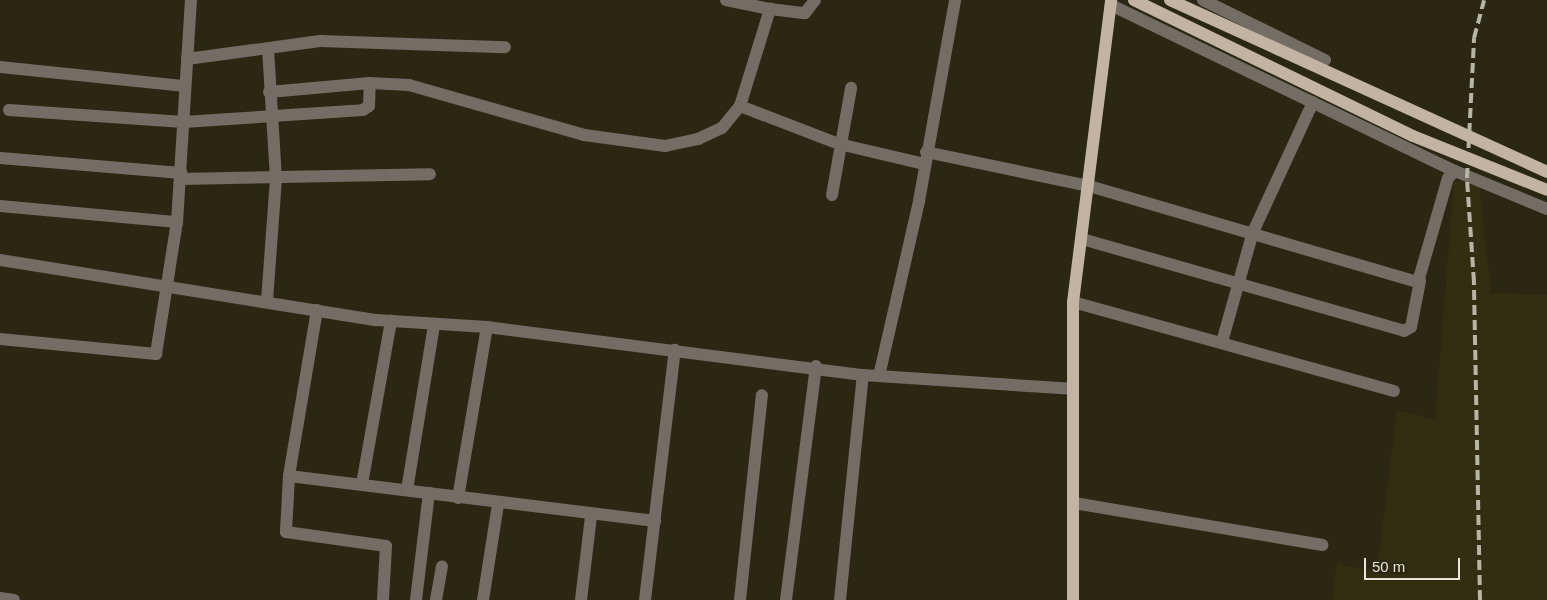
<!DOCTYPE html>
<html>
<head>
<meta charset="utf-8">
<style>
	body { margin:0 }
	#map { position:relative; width:1547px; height:600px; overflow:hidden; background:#2a2813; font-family:Helvetica,sans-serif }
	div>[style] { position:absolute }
	.built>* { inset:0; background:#312e11 }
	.minor>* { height:12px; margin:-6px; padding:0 6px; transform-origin:6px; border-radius:6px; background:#746d65 }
	.major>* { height:12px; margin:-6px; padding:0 6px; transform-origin:6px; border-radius:6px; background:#c3b3a2 }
	.rail>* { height:4px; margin-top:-2px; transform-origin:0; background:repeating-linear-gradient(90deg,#b7b5a6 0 10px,transparent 0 15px) }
	.major-bridge>* { height:12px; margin:-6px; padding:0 6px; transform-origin:6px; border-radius:6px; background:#c3b3a2 }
	span { translate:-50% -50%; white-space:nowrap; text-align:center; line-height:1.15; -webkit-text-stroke:4px #2a2813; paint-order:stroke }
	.scale { position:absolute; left:1364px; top:558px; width:96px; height:22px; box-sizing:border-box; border:2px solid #e7e5d8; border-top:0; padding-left:6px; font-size:15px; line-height:18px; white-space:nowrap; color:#e7e5d8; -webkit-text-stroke:4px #2a2813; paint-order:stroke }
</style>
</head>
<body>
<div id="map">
	<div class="built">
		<i style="clip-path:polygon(1454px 180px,1479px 186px,1491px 293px,1547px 295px,1547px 600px,1332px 600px,1337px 564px,1377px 571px,1397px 410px,1435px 420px)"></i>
	</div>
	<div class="minor">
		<i style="left:726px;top:0;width:45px;rotate:11.6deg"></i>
		<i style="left:1203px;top:0;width:136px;rotate:26.2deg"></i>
		<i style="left:1111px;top:5px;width:382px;rotate:25.8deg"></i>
		<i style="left:187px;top:59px;width:134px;rotate:-7.7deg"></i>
		<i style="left:320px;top:41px;width:185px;rotate:1.9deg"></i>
		<i style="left:0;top:67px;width:186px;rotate:5.9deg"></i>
		<i style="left:269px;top:92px;width:101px;rotate:-5.1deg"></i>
		<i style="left:370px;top:83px;width:39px;rotate:3deg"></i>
		<i style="left:409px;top:85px;width:182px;rotate:15.9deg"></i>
		<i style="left:584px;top:135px;width:82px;rotate:7.7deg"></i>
		<i style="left:665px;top:146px;width:34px;rotate:-12deg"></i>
		<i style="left:698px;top:139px;width:26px;rotate:-25deg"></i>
		<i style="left:722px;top:128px;width:28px;rotate:-51deg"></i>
		<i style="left:740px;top:106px;width:102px;rotate:-72.8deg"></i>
		<i style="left:770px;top:9px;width:35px;rotate:7deg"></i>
		<i style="left:805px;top:13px;width:16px;rotate:-52deg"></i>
		<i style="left:740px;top:106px;width:106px;rotate:21deg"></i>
		<i style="left:839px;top:144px;width:87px;rotate:13.2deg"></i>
		<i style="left:9px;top:110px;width:175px;rotate:3.9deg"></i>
		<i style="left:184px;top:122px;width:179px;rotate:-3.8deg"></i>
		<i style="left:363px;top:110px;width:7px;rotate:-34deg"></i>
		<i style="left:369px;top:106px;width:23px;rotate:-88deg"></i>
		<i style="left:926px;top:152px;width:167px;rotate:11.8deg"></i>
		<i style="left:1089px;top:186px;width:343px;rotate:16.3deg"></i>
		<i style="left:1418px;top:282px;width:108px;rotate:-73.9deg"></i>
		<i style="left:1448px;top:178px;width:10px;rotate:-45deg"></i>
		<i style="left:1455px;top:171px;width:100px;rotate:22.4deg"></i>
		<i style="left:0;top:158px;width:182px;rotate:4.7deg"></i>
		<i style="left:180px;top:179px;width:250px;rotate:-1.1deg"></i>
		<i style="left:832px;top:195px;width:109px;rotate:-79.9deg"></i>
		<i style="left:0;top:206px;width:178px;rotate:5.2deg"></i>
		<i style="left:1082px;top:239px;width:335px;rotate:15.9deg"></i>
		<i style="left:1404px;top:331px;width:8px;rotate:-30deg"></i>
		<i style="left:1411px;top:327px;width:47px;rotate:-78.9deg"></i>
		<i style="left:0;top:260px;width:381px;rotate:9.1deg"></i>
		<i style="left:376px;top:320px;width:111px;rotate:3.6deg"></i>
		<i style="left:487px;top:327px;width:379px;rotate:7.3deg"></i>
		<i style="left:863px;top:375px;width:209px;rotate:3.8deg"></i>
		<i style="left:267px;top:301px;width:122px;rotate:-85.8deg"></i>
		<i style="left:276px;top:179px;width:130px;rotate:-93.5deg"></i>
		<i style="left:1073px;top:302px;width:333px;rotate:15.5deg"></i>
		<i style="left:317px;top:310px;width:168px;rotate:99.6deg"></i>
		<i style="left:289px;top:476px;width:369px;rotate:7deg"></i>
		<i style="left:0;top:339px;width:157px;rotate:5.5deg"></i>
		<i style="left:156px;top:354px;width:134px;rotate:-81deg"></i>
		<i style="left:177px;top:222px;width:222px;rotate:-86.4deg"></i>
		<i style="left:1222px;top:342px;width:114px;rotate:-74.3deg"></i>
		<i style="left:1253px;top:232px;width:143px;rotate:-65.2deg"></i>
		<i style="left:879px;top:376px;width:180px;rotate:-77.1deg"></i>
		<i style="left:919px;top:201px;width:204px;rotate:-79.8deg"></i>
		<i style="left:289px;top:476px;width:56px;rotate:93.1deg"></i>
		<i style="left:286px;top:532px;width:101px;rotate:8deg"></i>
		<i style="left:386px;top:546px;width:54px;rotate:93.2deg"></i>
		<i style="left:362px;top:484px;width:166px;rotate:-79.9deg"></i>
		<i style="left:407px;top:490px;width:167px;rotate:-80.7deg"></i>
		<i style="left:458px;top:498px;width:173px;rotate:-80.4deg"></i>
		<i style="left:1074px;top:503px;width:252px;rotate:9.6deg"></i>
		<i style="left:0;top:598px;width:14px;rotate:8deg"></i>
		<i style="left:416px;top:600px;width:108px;rotate:-83.1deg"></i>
		<i style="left:436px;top:600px;width:34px;rotate:-80deg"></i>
		<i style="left:483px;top:600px;width:97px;rotate:-81.1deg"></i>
		<i style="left:581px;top:600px;width:85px;rotate:-83.2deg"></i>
		<i style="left:645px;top:600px;width:252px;rotate:-83.2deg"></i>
		<i style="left:740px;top:600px;width:206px;rotate:-83.9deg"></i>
		<i style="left:786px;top:600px;width:236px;rotate:-82.7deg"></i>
		<i style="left:840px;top:600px;width:226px;rotate:-84.2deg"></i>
	</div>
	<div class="major">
		<i style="left:1073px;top:600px;width:298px;rotate:-90deg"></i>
		<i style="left:1073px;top:302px;width:304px;rotate:-82.8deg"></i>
	</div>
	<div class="rail">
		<i style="left:1480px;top:600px;width:318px;rotate:-91.1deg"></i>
		<i style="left:1474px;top:282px;width:104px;rotate:-93.9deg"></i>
		<i style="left:1467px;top:178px;width:140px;rotate:-87.1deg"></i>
		<i style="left:1474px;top:38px;width:39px;rotate:-75deg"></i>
	</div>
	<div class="major-bridge">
		<i style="left:1134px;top:0;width:310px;rotate:26deg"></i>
		<i style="left:1413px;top:136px;width:144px;rotate:21.9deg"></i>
		<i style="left:1170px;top:0;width:414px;rotate:24.5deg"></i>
	</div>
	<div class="scale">50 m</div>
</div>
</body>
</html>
